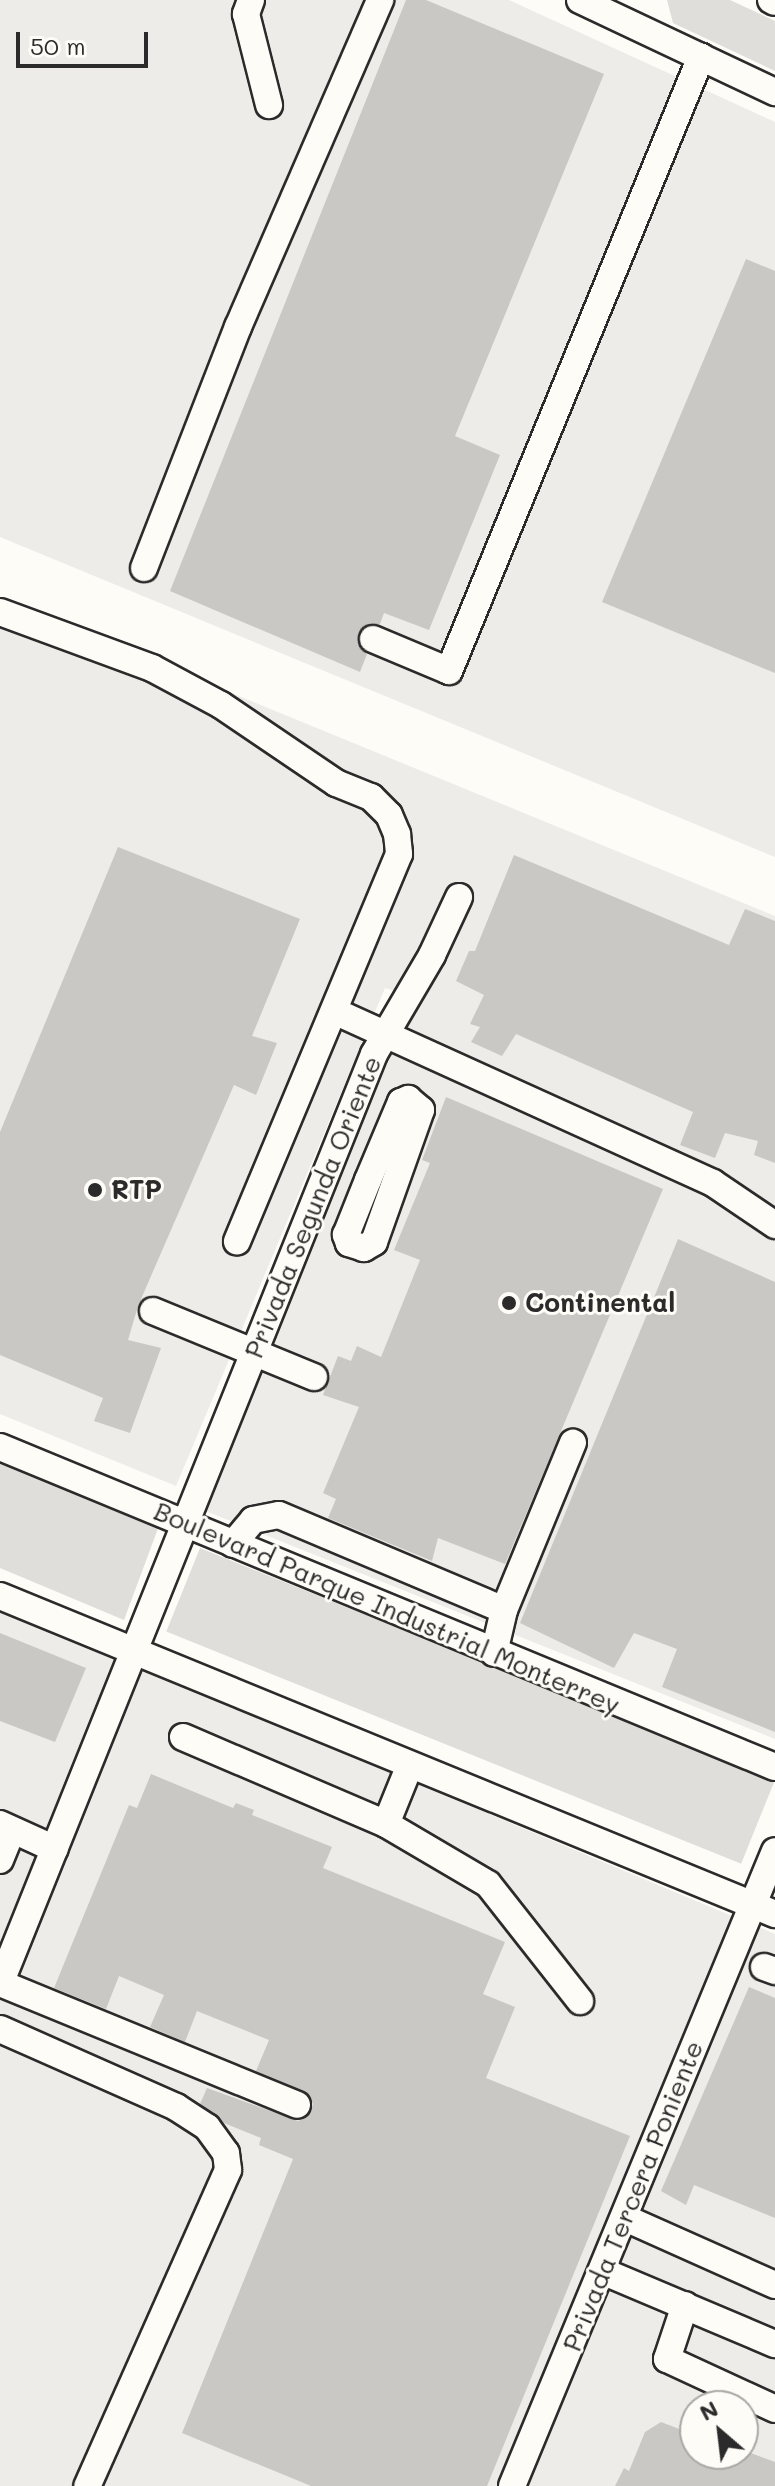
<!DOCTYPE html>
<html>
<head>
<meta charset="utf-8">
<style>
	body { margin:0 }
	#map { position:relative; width:775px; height:2486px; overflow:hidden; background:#fdfcf7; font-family:Mali,sans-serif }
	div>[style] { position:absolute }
	.built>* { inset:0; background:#edece8 }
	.green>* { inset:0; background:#dfdeda; transform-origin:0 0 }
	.building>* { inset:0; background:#c9c8c4 }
	.roads { filter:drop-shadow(2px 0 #2b2b2b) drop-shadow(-2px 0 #2b2b2b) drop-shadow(0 2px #2b2b2b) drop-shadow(0 -2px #2b2b2b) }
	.minor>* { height:26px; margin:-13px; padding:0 13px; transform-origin:13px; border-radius:13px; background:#fdfcf7 }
	.dots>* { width:22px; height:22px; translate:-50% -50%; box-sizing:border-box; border:4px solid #fdfcf7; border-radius:50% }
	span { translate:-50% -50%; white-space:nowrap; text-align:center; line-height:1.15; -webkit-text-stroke:6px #fdfcf7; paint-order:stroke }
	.poi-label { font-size:26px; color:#2b2b2b; font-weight:700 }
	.left { translate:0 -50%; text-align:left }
	.street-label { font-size:26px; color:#2b2b2b }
	.north { position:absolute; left:679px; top:2390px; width:80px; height:80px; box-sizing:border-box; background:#fdfcf7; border:2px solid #a9a8a5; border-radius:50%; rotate:332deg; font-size:22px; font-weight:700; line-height:32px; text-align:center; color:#2b2b2b }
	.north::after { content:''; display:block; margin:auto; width:28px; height:36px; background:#2b2b2b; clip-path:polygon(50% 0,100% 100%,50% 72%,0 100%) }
	.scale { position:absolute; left:16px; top:32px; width:132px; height:36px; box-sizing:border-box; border:4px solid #2b2b2b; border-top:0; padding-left:10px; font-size:24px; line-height:28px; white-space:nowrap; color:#2b2b2b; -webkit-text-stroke:6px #fdfcf7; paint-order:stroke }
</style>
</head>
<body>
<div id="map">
	<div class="built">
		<i style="clip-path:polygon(0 0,509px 0,775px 122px,775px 857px,0 537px)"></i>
		<i style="clip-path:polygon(0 598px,775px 916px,775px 1739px,198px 1508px,406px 994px,385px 988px,176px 1486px,0 1414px)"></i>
		<i style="clip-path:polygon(evenodd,0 1609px,775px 1934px,775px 2486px,0 2486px,0 1609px,695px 2406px,743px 2406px,743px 2454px,695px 2454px,695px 2406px)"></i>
	</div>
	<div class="green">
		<i style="clip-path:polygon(667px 0,730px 0,775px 21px,775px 71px,673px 23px)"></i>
		<i style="clip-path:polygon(0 1457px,160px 1523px,124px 1620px,0 1568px)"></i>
		<i style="left:200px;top:1548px;width:620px;height:90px;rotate:22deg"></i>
	</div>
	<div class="building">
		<i style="clip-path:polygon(406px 0,426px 0,604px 74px,455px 436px,500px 455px,429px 630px,384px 613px,380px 624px,364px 626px,358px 634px,360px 648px,367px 654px,360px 672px,170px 591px)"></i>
		<i style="clip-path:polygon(746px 259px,775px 271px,775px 673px,602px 602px)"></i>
		<i style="clip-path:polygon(118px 847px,300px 919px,252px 1036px,277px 1043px,256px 1095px,234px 1085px,138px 1306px,128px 1340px,161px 1348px,130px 1433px,94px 1421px,103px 1398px,0 1355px,0 1132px)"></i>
		<i style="clip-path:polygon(514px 855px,729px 945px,745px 909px,775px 921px,775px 1163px,754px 1155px,758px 1141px,725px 1133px,715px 1158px,680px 1145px,693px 1112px,516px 1034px,502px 1056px,471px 1042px,480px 1027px,470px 1024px,484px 995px,456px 981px,469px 951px,475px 951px)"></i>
		<i style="clip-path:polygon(446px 1097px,663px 1189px,505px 1564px,438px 1538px,432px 1561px,328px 1518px,336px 1499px,323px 1493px,359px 1407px,323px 1395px,338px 1356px,351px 1361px,357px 1346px,381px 1357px,420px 1260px,394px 1250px,430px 1163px,422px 1160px)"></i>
		<i style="clip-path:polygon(678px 1239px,775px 1282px,775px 1732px,662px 1687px,677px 1649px,634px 1633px,614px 1668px,520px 1623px)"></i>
		<i style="clip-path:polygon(0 1633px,86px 1668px,55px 1742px,0 1721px)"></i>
		<i style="clip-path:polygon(151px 1774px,233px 1808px,236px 1803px,254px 1810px,252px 1815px,332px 1847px,323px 1868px,505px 1942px,483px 1994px,515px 2007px,486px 2078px,630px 2136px,487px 2486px,311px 2486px,182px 2433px,293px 2159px,259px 2145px,261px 2138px,224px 2123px,200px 2104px,207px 2088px,298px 2121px,307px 2117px,313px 2104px,304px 2091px,256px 2071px,269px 2040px,197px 2011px,185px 2042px,150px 2027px,164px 1995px,119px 1976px,106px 2009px,54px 1988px,129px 1805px,137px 1808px)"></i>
		<i style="clip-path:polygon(749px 1987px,775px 1998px,775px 2218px,694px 2185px,686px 2205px,661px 2191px)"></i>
		<i style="clip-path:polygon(661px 2422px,695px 2435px,695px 2454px,743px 2450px,775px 2462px,775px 2486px,615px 2486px,624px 2468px,629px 2471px,645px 2432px)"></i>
	</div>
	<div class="roads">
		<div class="minor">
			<i style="left:251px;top:0;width:15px;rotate:110deg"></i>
			<i style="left:246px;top:14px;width:94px;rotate:75.8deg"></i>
			<i style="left:580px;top:0;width:216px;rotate:25.3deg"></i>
			<i style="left:771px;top:0;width:4px;rotate:27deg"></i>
			<i style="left:144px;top:568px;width:259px;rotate:-68.7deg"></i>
			<i style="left:238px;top:327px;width:357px;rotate:-66.5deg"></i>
			<i style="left:0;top:612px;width:162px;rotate:20.2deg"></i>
			<i style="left:152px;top:668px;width:78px;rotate:28.2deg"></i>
			<i style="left:221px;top:705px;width:139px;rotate:34.1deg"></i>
			<i style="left:336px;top:783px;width:38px;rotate:22deg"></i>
			<i style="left:371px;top:797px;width:25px;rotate:45deg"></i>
			<i style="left:389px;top:815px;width:21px;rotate:67deg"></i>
			<i style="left:397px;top:834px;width:20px;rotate:84deg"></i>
			<i style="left:399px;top:854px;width:420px;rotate:112.7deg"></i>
			<i style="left:373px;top:639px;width:82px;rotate:22.8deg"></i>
			<i style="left:449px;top:671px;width:664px;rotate:-67.69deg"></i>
			<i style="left:334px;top:1011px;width:416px;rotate:24.4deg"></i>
			<i style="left:713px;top:1183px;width:75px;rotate:34.1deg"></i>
			<i style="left:408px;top:1099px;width:17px;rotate:40deg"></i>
			<i style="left:421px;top:1110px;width:140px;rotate:109.6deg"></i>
			<i style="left:374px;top:1242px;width:12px;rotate:149deg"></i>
			<i style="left:364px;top:1248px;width:16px;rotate:-162deg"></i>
			<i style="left:349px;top:1243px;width:9px;rotate:-111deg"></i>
			<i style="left:346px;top:1235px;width:59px;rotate:-68.2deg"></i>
			<i style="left:368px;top:1180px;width:85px;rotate:-67.1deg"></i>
			<i style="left:401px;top:1102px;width:8px;rotate:-23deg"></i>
			<i style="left:153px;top:1311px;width:174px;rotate:22.3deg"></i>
			<i style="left:0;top:1447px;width:838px;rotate:22.44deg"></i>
			<i style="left:233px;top:1544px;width:31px;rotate:-50deg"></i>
			<i style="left:253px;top:1520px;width:26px;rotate:-11deg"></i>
			<i style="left:279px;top:1515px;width:244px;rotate:22.9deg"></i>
			<i style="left:504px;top:1610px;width:44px;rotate:103.1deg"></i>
			<i style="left:0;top:1596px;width:838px;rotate:22.31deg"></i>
			<i style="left:504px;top:1610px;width:181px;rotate:-67.6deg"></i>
			<i style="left:183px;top:1737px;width:221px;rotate:23.2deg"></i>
			<i style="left:386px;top:1824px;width:64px;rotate:-67.9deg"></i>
			<i style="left:0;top:1824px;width:60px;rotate:24.4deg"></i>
			<i style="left:386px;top:1824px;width:118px;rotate:30.5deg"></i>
			<i style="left:488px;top:1884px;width:149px;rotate:51.8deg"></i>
			<i style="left:0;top:1860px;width:32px;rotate:-68deg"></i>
			<i style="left:764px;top:1967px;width:12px;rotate:20deg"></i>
			<i style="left:0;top:1983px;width:321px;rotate:22.3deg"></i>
			<i style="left:0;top:1984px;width:1002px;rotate:-68.09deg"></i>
			<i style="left:374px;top:1054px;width:115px;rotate:-59.6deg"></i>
			<i style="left:432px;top:955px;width:64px;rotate:-65deg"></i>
			<i style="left:0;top:2029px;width:193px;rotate:23.9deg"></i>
			<i style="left:176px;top:2107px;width:37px;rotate:33deg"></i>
			<i style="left:207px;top:2127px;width:32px;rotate:54deg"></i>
			<i style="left:226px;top:2153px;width:17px;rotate:83deg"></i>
			<i style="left:228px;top:2170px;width:346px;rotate:114deg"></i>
			<i style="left:625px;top:2218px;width:164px;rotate:24.1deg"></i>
			<i style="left:602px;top:2271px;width:188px;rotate:22.9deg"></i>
			<i style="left:685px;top:2305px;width:57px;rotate:108.4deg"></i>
			<i style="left:667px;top:2359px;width:119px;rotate:24.8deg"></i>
			<i style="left:512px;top:2486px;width:687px;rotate:-67.5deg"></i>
		</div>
	</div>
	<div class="dots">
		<i style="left:95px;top:1190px;background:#2b2b2b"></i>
		<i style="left:509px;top:1303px;background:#2b2b2b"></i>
	</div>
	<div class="poi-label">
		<span class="left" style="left:111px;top:1190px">RTP</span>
		<span class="left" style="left:525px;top:1303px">Continental</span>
	</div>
	<div class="street-label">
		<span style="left:313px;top:1207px;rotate:-68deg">Privada Segunda Oriente</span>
		<span style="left:387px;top:1608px;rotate:23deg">Boulevard Parque Industrial Monterrey</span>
		<span style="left:633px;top:2196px;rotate:-68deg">Privada Tercera Poniente</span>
	</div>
	<div class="north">N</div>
	<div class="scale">50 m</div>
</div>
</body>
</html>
